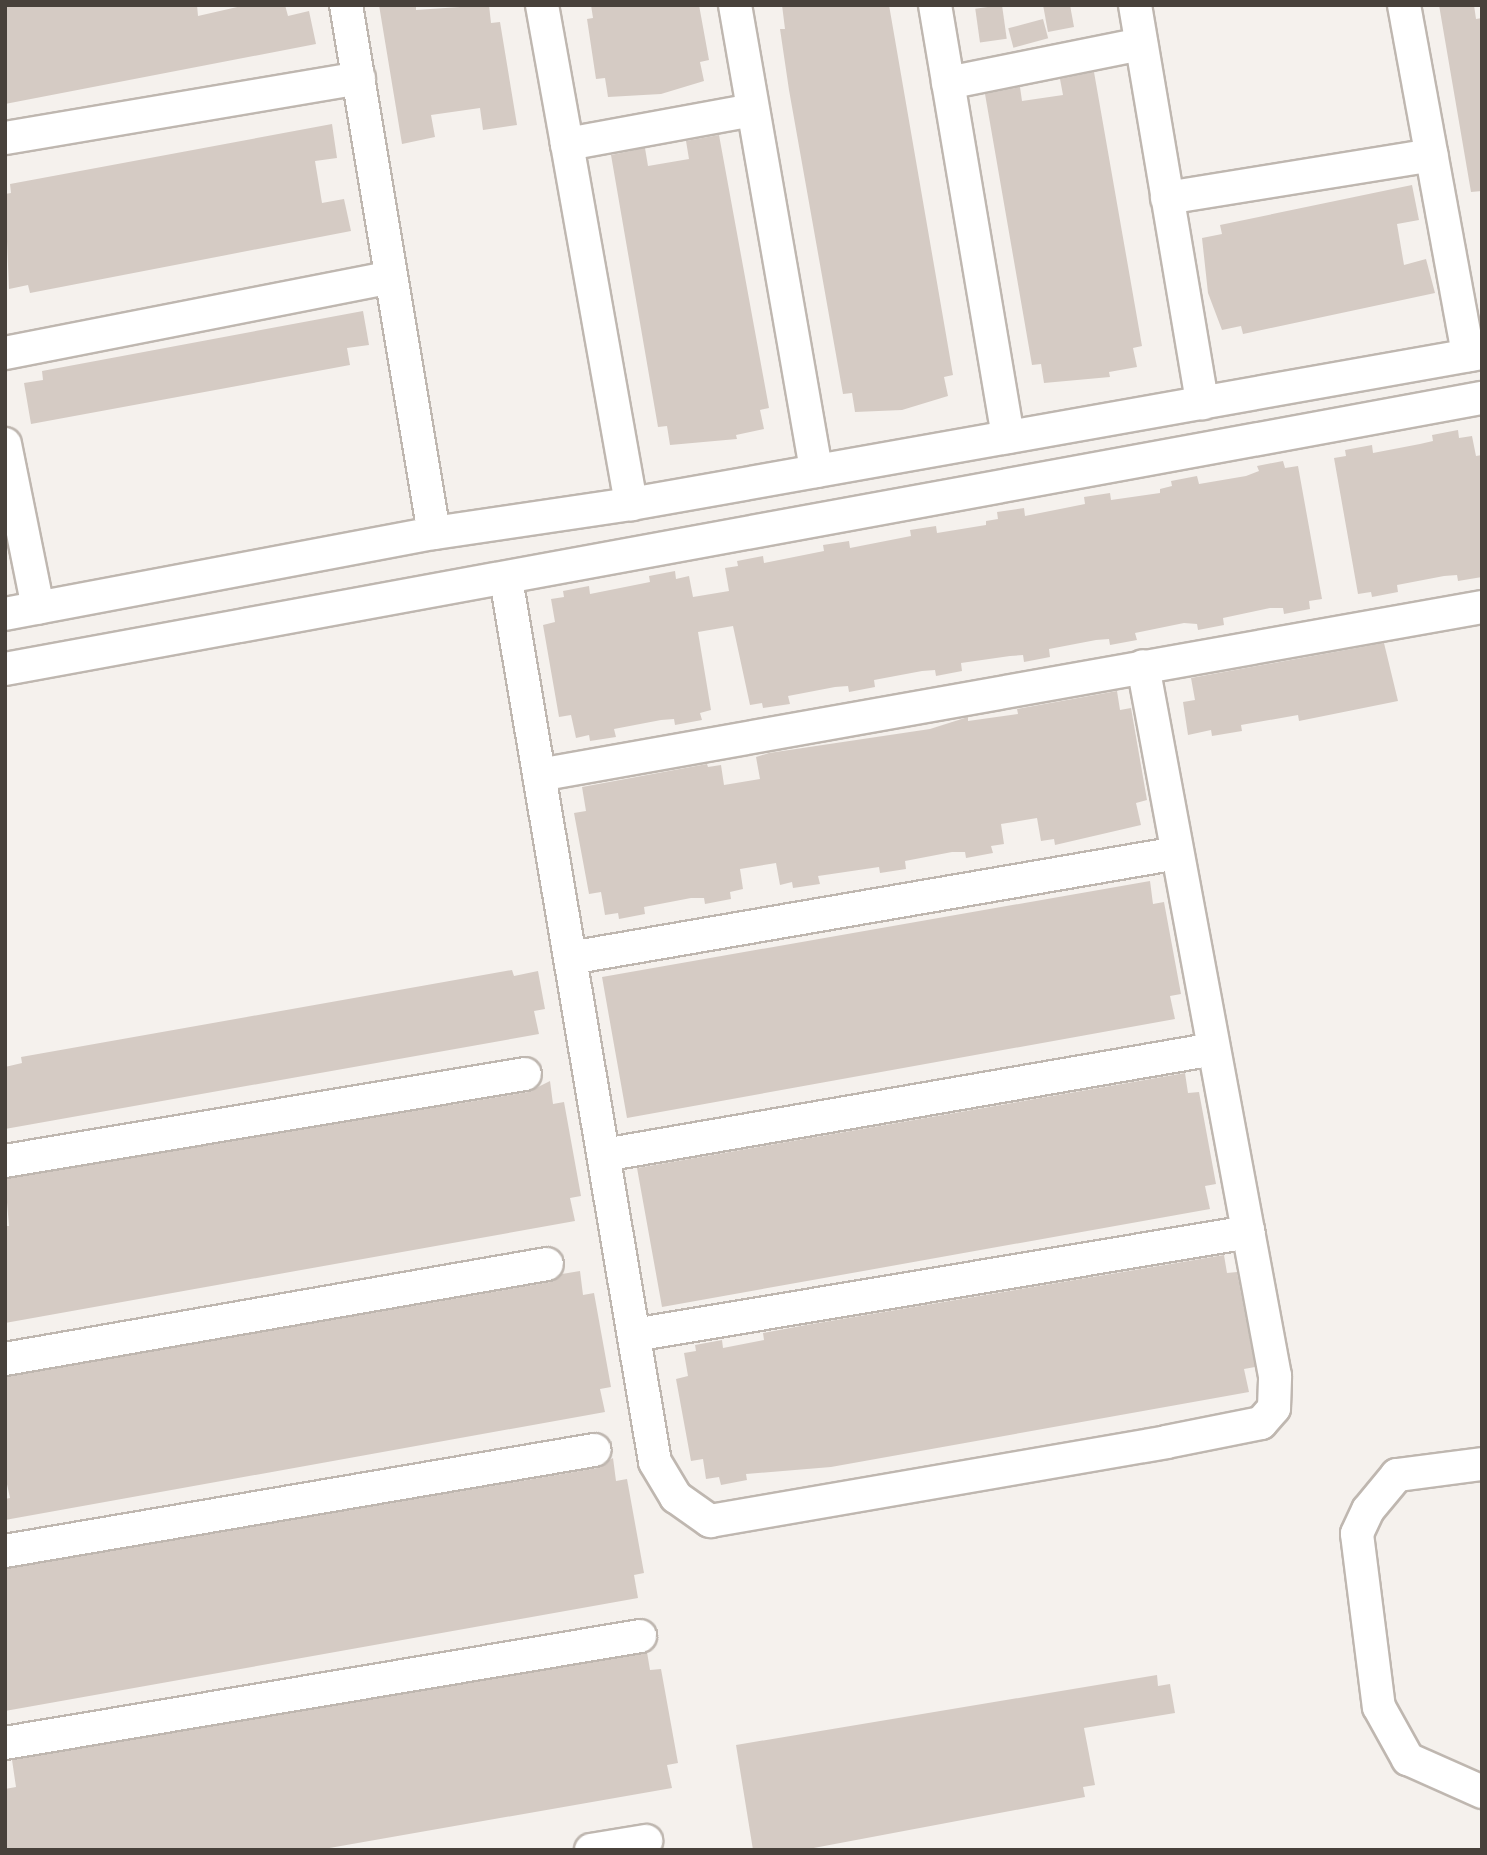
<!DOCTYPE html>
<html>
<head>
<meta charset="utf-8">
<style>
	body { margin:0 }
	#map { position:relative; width:1487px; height:1855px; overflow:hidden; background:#f5f1ed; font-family:"Fira Sans Condensed",sans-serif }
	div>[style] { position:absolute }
	.building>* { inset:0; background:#d5cbc4; transform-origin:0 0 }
	.roads { filter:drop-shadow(2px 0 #bfb7b0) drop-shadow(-2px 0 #bfb7b0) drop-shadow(0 2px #bfb7b0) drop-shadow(0 -2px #bfb7b0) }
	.minor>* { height:32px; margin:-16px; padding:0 16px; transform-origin:16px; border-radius:16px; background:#fff }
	span { translate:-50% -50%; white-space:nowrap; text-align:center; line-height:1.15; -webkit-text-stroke:5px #fff; paint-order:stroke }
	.frame { position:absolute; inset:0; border:7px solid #48413b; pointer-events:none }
</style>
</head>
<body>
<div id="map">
	<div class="building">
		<i style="clip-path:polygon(5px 5px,197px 5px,198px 16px,246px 5px,285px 5px,288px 16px,309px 11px,316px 44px,5px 104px)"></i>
		<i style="clip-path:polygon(379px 5px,416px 5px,416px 10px,489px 5px,491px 23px,500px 22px,517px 125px,483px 130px,480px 108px,431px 115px,435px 137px,402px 144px)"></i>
		<i style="clip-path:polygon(591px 5px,699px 5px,709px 60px,700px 62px,704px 81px,661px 94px,608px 97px,605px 78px,596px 79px,587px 19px,593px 18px)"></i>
		<i style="clip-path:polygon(782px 5px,889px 5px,953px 375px,944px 377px,948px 396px,902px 410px,855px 412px,852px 393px,843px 394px,789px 90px,780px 29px,785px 29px)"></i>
		<i style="left:1002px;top:5px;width:34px;height:27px;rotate:82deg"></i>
		<i style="clip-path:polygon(1043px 5px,1070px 5px,1074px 27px,1048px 32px)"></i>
		<i style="clip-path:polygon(1439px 5px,1474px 5px,1476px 19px,1482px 18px,1482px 191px,1471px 192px)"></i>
		<i style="left:1043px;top:19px;width:20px;height:36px;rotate:75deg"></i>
		<i style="clip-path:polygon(1094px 72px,1142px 346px,1133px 348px,1137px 367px,1109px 372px,1110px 377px,1044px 383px,1041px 364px,1032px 365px,985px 94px,1020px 87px,1022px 101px,1063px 95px,1060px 79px)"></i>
		<i style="clip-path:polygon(332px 124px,337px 158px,315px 161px,322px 203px,344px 199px,351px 231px,30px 293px,28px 285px,9px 289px,5px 194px,11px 193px,10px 184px)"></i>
		<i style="clip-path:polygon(719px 135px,769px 408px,760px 410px,764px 429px,736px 435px,737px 439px,670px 445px,667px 426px,658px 427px,611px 155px,645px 148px,648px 166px,689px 159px,686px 141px)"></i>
		<i style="clip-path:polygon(1412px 185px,1419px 220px,1397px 224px,1404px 265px,1426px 259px,1435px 293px,1243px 334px,1241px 326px,1222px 330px,1208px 293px,1202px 238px,1222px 234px,1220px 225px)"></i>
		<i style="clip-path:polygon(363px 311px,369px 345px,347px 348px,350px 365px,31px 424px,24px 383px,43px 380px,42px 371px)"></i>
		<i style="clip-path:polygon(1458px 430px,1459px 438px,1472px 436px,1476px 456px,1482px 455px,1482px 577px,1458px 581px,1457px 575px,1444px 576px,1397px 585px,1398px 592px,1372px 597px,1371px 592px,1358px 594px,1334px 458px,1346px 456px,1345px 450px,1372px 445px,1373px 453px,1420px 444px,1433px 441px,1432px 435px)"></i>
		<i style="clip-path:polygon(1283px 461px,1285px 468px,1298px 466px,1322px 599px,1309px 601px,1310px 609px,1284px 614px,1283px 608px,1270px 608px,1223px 618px,1224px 625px,1198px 630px,1197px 624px,1184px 623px,1135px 633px,1137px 640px,1110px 645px,1109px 639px,1096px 640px,1049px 649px,1050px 657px,1024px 662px,1023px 655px,1010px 656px,961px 663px,962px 671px,936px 676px,935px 670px,922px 671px,874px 680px,875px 687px,849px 692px,848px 686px,835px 687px,788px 696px,790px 704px,763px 708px,762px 703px,750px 705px,733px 626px,698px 632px,711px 710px,700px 713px,702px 720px,675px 725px,674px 719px,661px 720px,614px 729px,616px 737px,590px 741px,589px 735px,576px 738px,571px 715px,559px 717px,543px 625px,555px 622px,551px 599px,564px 597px,563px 591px,589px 586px,590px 594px,650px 582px,649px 576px,675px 571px,676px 579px,689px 576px,693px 597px,729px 591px,725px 568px,738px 566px,737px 561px,763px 556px,764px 563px,824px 551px,823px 545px,849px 541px,850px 548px,911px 536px,910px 530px,936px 526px,937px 533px,986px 525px,986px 521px,998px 519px,997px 512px,1024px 508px,1025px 516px,1085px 504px,1084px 497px,1110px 493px,1111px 500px,1160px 493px,1160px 489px,1172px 486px,1171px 481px,1197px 476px,1199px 484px,1246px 476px,1259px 471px,1257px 466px)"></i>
		<i style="clip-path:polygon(1384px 643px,1398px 701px,1299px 721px,1298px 715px,1241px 725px,1242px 731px,1212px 736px,1211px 730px,1188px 735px,1183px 702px,1195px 700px,1191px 678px)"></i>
		<i style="clip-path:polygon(1117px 691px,1120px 710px,1131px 708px,1147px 800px,1136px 803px,1141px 825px,1055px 845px,1054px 839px,1041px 841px,1037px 818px,1001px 824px,1004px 844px,991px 846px,993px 853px,966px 858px,965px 852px,952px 852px,905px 861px,906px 869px,880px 873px,879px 867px,818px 876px,820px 884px,793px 888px,792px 882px,780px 885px,776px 863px,740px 869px,743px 889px,730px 892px,731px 899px,705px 904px,704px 898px,691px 898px,644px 907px,645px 914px,619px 919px,618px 913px,605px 915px,601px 892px,589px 894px,574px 813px,586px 811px,582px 787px,707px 764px,708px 767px,721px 765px,724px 785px,760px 779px,756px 757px,769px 753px,930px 729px,968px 717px,968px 721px,1018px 714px,1017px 709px)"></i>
		<i style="clip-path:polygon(1150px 881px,1153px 904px,1164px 902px,1181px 994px,1170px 996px,1175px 1019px,627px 1118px,602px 977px)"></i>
		<i style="clip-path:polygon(512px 970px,514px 976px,538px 971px,545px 1009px,534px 1011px,539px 1034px,5px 1129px,5px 1067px,22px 1063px,21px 1057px)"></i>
		<i style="clip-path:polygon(1185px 1073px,1188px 1093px,1199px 1092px,1216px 1184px,1205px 1186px,1210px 1209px,662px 1307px,637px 1168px)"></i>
		<i style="clip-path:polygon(550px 1081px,553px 1104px,564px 1102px,581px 1196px,570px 1198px,575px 1221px,5px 1323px,5px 1226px,9px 1226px,5px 1179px,528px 1092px)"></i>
		<i style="clip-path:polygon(1224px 1255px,1227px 1273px,1237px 1272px,1255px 1367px,1244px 1369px,1249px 1392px,831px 1467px,746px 1474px,747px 1480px,721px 1485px,719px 1477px,706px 1479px,703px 1459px,691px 1461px,676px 1379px,688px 1376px,684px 1353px,696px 1351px,695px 1345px,722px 1340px,723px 1348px,764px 1340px,763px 1333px,806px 1325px)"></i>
		<i style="clip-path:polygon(580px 1271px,583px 1295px,594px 1293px,611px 1387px,600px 1389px,605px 1412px,5px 1520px,5px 1499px,10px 1498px,5px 1475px,5px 1377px,550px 1282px,562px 1274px)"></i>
		<i style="clip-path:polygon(613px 1458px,616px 1481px,627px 1479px,644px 1573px,634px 1575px,638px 1598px,5px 1711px,5px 1569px,597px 1468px)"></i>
		<i style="clip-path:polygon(647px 1652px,650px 1670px,661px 1669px,678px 1763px,667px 1765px,672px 1788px,318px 1850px,5px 1850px,5px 1789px,16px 1787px,12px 1760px)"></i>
		<i style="clip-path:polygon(1157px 1675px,1158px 1686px,1170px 1684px,1175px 1713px,1084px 1728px,1095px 1785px,1083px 1787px,1085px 1797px,803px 1850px,753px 1850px,736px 1745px)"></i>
	</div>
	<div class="roads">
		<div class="minor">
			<i style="left:346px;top:5px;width:535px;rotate:80.54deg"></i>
			<i style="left:542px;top:5px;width:141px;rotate:79.8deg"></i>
			<i style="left:567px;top:144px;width:188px;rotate:-10.4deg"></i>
			<i style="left:735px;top:5px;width:473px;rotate:80.1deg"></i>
			<i style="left:935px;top:5px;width:438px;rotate:80.4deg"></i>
			<i style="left:1135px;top:5px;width:404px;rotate:80.4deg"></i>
			<i style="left:1404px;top:5px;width:356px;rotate:79.6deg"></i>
			<i style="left:948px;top:83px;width:197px;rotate:-11.4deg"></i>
			<i style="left:5px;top:138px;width:359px;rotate:-9.6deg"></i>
			<i style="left:567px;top:144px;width:366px;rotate:79.9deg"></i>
			<i style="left:1167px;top:198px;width:268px;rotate:-9.2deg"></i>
			<i style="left:5px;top:353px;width:391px;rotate:-11.1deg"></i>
			<i style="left:5px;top:444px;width:167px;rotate:78.6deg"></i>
			<i style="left:506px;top:579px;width:895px;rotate:80.42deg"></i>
			<i style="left:655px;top:1462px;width:41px;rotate:59deg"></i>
			<i style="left:676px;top:1497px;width:42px;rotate:35.2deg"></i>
			<i style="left:710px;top:1521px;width:463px;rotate:-9.8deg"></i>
			<i style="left:1166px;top:1442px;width:97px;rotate:-11.3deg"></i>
			<i style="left:1261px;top:1423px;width:20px;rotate:-49deg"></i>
			<i style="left:1274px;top:1408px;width:32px;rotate:-88deg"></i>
			<i style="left:1275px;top:1376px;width:722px;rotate:-100.53deg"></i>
			<i style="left:5px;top:614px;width:437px;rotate:-10.7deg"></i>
			<i style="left:434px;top:533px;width:199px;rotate:-8.4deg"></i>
			<i style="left:631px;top:504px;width:864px;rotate:-10.06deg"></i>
			<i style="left:5px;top:669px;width:1502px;rotate:-10.4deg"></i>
			<i style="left:539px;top:775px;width:958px;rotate:-10.1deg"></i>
			<i style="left:570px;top:958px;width:616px;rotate:-9.81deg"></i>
			<i style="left:604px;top:1155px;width:619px;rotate:-9.86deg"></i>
			<i style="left:5px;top:1161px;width:527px;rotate:-9.5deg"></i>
			<i style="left:634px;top:1335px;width:623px;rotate:-9.52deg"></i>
			<i style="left:5px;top:1359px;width:550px;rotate:-9.94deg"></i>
			<i style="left:1482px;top:1464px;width:86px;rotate:172.6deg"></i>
			<i style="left:1397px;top:1475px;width:45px;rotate:129.6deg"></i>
			<i style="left:1368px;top:1510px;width:26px;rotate:115deg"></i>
			<i style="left:1357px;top:1534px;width:174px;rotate:82.8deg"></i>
			<i style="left:1379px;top:1707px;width:60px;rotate:60.9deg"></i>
			<i style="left:1408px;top:1759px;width:81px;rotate:24deg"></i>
			<i style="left:5px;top:1551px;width:598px;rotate:-9.73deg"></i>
			<i style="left:5px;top:1743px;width:644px;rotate:-9.56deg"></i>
			<i style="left:591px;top:1850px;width:56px;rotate:-9.3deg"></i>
		</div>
	</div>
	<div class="frame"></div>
</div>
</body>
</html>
